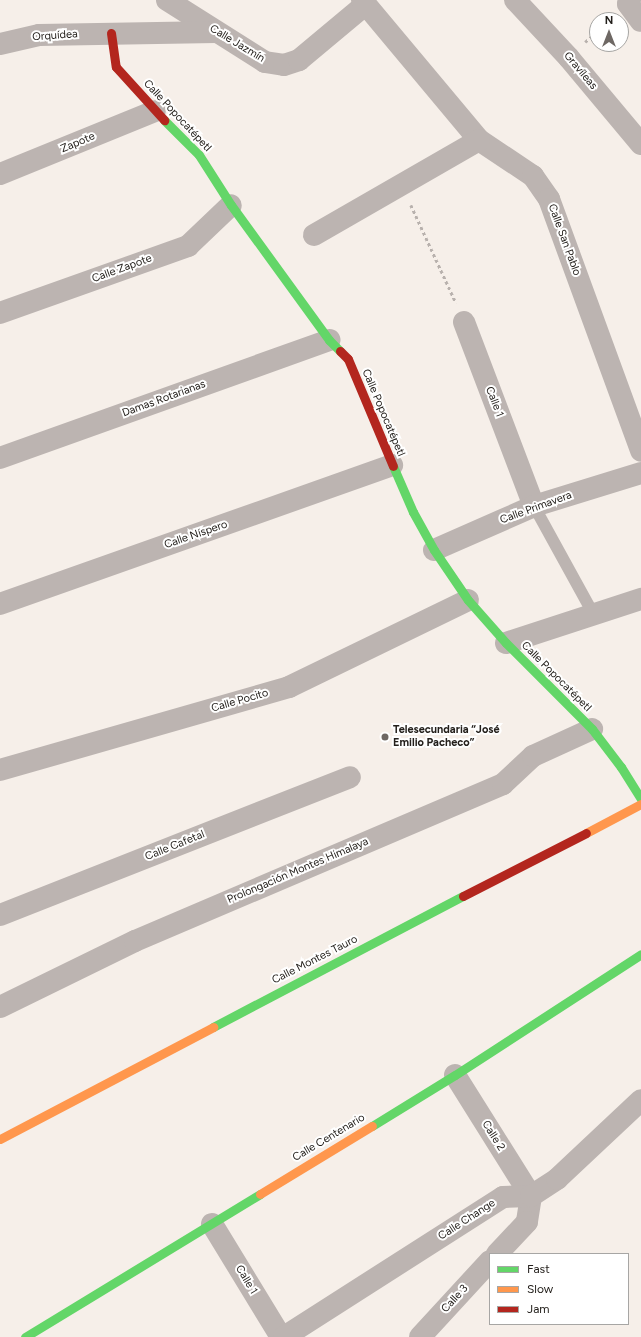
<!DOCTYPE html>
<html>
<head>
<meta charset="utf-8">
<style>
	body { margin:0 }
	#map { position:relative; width:641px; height:1337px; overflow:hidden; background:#f6efe9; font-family:Figtree,sans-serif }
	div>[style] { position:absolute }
	.path>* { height:2.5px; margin-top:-1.25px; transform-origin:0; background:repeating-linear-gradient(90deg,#b8b1ad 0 3px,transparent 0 6px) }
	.lane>* { height:12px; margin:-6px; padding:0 6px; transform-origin:6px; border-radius:6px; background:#bcb4b1 }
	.street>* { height:22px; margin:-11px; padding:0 11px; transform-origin:11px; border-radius:11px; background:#bcb4b1 }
	.fast>* { height:9px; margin:-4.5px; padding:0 4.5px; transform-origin:4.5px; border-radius:4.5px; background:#63d668 }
	.slow>* { height:9px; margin:-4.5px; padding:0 4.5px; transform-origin:4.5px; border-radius:4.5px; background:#ff974d }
	.jam>* { height:9px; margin:-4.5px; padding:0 4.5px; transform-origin:4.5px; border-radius:4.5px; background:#b3261e }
	.dots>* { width:11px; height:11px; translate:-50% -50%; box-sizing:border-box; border:2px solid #fff; border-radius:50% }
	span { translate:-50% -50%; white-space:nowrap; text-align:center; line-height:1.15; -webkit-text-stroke:4px #fff; paint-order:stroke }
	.street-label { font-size:11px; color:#24201c }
	.poi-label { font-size:11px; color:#24201c; font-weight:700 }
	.left { translate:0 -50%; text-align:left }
	.legend { position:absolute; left:489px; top:1253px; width:140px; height:72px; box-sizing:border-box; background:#fff; border:1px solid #a7a6a4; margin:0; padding:5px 7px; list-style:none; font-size:12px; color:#24201c }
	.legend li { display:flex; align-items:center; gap:8px; height:20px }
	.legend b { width:20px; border:1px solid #a7a6a4 }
	.north { position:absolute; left:589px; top:12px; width:40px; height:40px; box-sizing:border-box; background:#fff; border:1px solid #a7a6a4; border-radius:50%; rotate:0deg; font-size:11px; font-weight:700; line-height:16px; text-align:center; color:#24201c }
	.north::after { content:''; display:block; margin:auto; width:14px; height:18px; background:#6e6864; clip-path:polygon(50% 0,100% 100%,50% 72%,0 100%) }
</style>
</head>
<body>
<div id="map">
	<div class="path">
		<i style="left:585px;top:42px;width:16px;rotate:-40deg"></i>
		<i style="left:411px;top:205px;width:108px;rotate:65.3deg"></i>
	</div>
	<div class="lane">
		<i style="left:534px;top:506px;width:124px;rotate:61.2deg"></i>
	</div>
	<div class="street">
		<i style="left:167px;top:0;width:116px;rotate:32.3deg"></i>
		<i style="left:265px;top:62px;width:19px;rotate:9deg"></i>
		<i style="left:284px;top:65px;width:16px;rotate:-18deg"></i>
		<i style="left:299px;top:60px;width:87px;rotate:-39.9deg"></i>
		<i style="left:362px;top:0;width:182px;rotate:50.1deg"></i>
		<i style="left:479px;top:140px;width:65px;rotate:33.7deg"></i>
		<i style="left:533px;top:176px;width:28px;rotate:55deg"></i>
		<i style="left:549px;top:199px;width:268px;rotate:69.9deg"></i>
		<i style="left:515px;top:0;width:79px;rotate:47deg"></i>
		<i style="left:569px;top:58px;width:112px;rotate:50.1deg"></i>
		<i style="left:630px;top:0;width:4px;rotate:117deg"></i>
		<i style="left:628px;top:4px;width:21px;rotate:53deg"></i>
		<i style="left:0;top:44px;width:40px;rotate:-13deg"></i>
		<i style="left:39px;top:35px;width:177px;rotate:-1deg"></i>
		<i style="left:0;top:174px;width:167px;rotate:-22.1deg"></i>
		<i style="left:314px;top:235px;width:190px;rotate:-29.9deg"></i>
		<i style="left:0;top:313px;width:200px;rotate:-19.6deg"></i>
		<i style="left:188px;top:246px;width:59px;rotate:-43.6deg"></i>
		<i style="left:464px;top:322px;width:197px;rotate:69.2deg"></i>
		<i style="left:0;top:458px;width:350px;rotate:-19.7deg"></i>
		<i style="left:434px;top:550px;width:109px;rotate:-23.7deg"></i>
		<i style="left:534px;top:506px;width:112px;rotate:-17.1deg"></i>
		<i style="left:0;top:604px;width:416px;rotate:-19.5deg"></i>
		<i style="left:506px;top:643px;width:142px;rotate:-18.1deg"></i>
		<i style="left:0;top:770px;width:301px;rotate:-16deg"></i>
		<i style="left:289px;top:687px;width:199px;rotate:-25.9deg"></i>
		<i style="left:0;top:915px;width:376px;rotate:-21.5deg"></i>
		<i style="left:0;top:1007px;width:150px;rotate:-26.1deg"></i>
		<i style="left:135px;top:941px;width:400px;rotate:-23.1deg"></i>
		<i style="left:503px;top:784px;width:41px;rotate:-43deg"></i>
		<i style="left:533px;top:756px;width:65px;rotate:-24.6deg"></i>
		<i style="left:455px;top:1075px;width:143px;rotate:57.9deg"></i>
		<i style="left:531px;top:1196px;width:26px;rotate:99deg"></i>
		<i style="left:527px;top:1222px;width:44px;rotate:133.2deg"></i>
		<i style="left:212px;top:1224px;width:132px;rotate:58.6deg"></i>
		<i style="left:284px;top:1337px;width:260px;rotate:-32.6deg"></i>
		<i style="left:503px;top:1197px;width:28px;rotate:-2deg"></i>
		<i style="left:531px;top:1196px;width:31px;rotate:-33deg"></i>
		<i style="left:557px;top:1179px;width:115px;rotate:-43.2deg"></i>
		<i style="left:420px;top:1337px;width:103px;rotate:-47.4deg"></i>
	</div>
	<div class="fast">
		<i style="left:164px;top:120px;width:49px;rotate:45deg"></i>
		<i style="left:199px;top:155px;width:59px;rotate:57.4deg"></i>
		<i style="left:231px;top:205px;width:167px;rotate:54deg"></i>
		<i style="left:329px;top:340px;width:16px;rotate:45deg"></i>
		<i style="left:393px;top:466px;width:50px;rotate:66.5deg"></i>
		<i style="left:413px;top:512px;width:43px;rotate:61.1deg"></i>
		<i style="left:434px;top:550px;width:60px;rotate:55.8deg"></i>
		<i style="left:468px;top:600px;width:57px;rotate:48.5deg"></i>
		<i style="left:506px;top:643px;width:122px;rotate:45deg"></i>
		<i style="left:592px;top:729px;width:48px;rotate:52.7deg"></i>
		<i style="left:621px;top:767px;width:38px;rotate:58deg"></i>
		<i style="left:213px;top:1027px;width:282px;rotate:-27.7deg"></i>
		<i style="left:372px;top:1126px;width:97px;rotate:-31.6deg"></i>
		<i style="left:455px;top:1075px;width:222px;rotate:-33deg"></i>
		<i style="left:25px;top:1337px;width:275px;rotate:-31.3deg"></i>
	</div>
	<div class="slow">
		<i style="left:586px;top:833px;width:62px;rotate:-27.8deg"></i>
		<i style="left:0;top:1139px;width:241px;rotate:-27.7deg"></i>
		<i style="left:260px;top:1194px;width:131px;rotate:-31.3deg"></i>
	</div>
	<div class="jam">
		<i style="left:111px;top:33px;width:34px;rotate:82deg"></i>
		<i style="left:116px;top:67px;width:72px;rotate:47.8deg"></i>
		<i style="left:340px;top:351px;width:11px;rotate:45deg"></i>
		<i style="left:348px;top:359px;width:116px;rotate:67.2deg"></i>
		<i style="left:463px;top:896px;width:138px;rotate:-27.1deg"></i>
	</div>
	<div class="dots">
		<i style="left:385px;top:737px;background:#6e6864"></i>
	</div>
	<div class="street-label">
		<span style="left:55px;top:36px;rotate:-4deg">Orquídea</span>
		<span style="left:237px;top:44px;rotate:31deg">Calle Jazmín</span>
		<span style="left:580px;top:71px;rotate:50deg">Gravíleas</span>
		<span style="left:177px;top:116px;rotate:47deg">Calle Popocatépetl</span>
		<span style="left:78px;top:143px;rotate:-23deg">Zapote</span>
		<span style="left:564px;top:240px;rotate:70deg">Calle San Pablo</span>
		<span style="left:122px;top:269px;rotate:-20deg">Calle Zapote</span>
		<span style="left:164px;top:399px;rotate:-20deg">Damas Rotarianas</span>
		<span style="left:494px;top:402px;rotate:69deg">Calle 1</span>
		<span style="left:383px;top:413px;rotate:67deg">Calle Popocatépetl</span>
		<span style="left:536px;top:508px;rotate:-20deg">Calle Primavera</span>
		<span style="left:196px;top:535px;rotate:-19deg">Calle Níspero</span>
		<span style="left:556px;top:677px;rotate:45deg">Calle Popocatépetl</span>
		<span style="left:240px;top:701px;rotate:-16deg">Calle Pocito</span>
		<span style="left:175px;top:846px;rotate:-22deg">Calle Cafetal</span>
		<span style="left:298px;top:871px;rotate:-23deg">Prolongación Montes Himalaya</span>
		<span style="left:315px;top:960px;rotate:-27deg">Calle Montes Tauro</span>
		<span style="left:493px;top:1136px;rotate:58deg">Calle 2</span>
		<span style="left:329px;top:1138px;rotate:-31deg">Calle Centenario</span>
		<span style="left:467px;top:1220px;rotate:-33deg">Calle Change</span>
		<span style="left:246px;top:1280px;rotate:59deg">Calle 1</span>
		<span style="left:455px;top:1299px;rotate:-47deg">Calle 3</span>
	</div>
	<div class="poi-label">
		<span class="left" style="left:393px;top:737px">Telesecundaria “José<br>Emilio Pacheco”</span>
	</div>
	<ul class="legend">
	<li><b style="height:5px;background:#63d668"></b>Fast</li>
	<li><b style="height:5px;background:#ff974d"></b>Slow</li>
	<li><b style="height:5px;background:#b3261e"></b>Jam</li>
	</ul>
	<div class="north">N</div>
</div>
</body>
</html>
